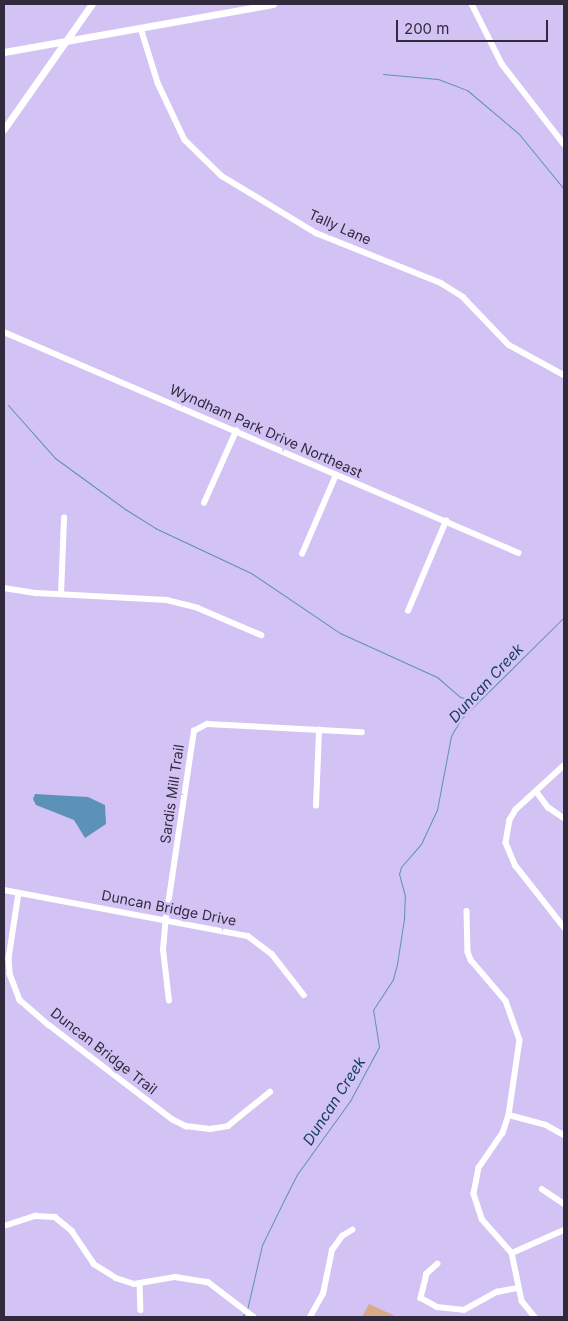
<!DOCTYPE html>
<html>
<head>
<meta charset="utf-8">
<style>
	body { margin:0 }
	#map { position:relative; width:568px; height:1321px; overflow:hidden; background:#d3c2f4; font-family:Inter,sans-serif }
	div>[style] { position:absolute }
	.green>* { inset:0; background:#d8aa85 }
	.water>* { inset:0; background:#5c92b7 }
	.stream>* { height:1px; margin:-0.5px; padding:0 0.5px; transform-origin:0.5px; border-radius:0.5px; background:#5c92b7 }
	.minor>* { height:5.5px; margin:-2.75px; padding:0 2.75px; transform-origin:2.75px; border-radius:2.75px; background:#fff }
	.tertiary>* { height:7px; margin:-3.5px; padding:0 3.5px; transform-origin:3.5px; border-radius:3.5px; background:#fff }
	span { translate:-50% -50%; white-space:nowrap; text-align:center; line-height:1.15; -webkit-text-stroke:5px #d3c2f4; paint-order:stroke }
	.street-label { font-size:14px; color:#312a3d }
	.water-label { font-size:15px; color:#113d58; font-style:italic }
	.frame { position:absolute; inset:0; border:5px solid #312a3d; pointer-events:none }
	.scale { position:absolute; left:396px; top:20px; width:152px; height:22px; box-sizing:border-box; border:2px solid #312a3d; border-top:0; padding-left:6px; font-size:15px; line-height:18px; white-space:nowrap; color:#312a3d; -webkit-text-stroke:4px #d3c2f4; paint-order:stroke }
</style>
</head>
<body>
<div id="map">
	<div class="green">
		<i style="clip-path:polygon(369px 1304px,397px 1317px,362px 1317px)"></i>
	</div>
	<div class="water">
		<i style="clip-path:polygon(35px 794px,88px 797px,105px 805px,106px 824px,85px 838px,74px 820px,36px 805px,33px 799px)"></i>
	</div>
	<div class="stream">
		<i style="left:383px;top:74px;width:55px;rotate:5.2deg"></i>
		<i style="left:438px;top:79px;width:31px;rotate:21deg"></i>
		<i style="left:467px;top:90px;width:68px;rotate:40.2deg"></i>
		<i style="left:519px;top:134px;width:71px;rotate:50.7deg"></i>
		<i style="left:8px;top:405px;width:71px;rotate:48.4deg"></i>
		<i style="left:55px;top:458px;width:87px;rotate:36.1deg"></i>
		<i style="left:125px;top:509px;width:36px;rotate:32deg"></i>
		<i style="left:155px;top:528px;width:106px;rotate:25.1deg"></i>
		<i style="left:251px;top:573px;width:107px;rotate:34deg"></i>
		<i style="left:340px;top:633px;width:107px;rotate:24.4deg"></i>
		<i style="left:437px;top:677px;width:30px;rotate:41deg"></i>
		<i style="left:460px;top:697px;width:19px;rotate:12deg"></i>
		<i style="left:247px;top:1310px;width:67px;rotate:-77deg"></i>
		<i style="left:262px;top:1245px;width:50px;rotate:-63.9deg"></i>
		<i style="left:284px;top:1200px;width:30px;rotate:-63deg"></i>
		<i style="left:298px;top:1173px;width:89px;rotate:-54.2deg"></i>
		<i style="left:350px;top:1101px;width:61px;rotate:-61.8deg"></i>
		<i style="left:379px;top:1047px;width:37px;rotate:-99deg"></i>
		<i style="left:373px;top:1010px;width:37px;rotate:-57deg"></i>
		<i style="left:393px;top:979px;width:16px;rotate:-75deg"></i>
		<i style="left:397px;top:964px;width:46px;rotate:-81.2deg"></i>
		<i style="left:404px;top:919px;width:23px;rotate:-88deg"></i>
		<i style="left:405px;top:896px;width:23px;rotate:-105deg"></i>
		<i style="left:399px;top:874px;width:7px;rotate:-74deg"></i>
		<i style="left:401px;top:867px;width:30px;rotate:-49deg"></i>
		<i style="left:421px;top:844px;width:38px;rotate:-65deg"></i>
		<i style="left:437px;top:810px;width:75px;rotate:-79.3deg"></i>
		<i style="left:451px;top:736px;width:20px;rotate:-60deg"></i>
		<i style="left:461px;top:719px;width:145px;rotate:-44.7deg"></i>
		<i style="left:241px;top:1317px;width:6px;rotate:-45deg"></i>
	</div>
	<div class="minor">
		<i style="left:472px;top:4px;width:67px;rotate:63.4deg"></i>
		<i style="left:502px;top:64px;width:101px;rotate:52.2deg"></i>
		<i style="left:141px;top:28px;width:58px;rotate:72.8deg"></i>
		<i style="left:158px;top:83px;width:63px;rotate:64.7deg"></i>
		<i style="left:185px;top:140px;width:52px;rotate:44.2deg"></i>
		<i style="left:222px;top:176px;width:110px;rotate:31.2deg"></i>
		<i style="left:316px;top:233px;width:135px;rotate:21.8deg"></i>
		<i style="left:441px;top:283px;width:26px;rotate:32deg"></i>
		<i style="left:463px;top:297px;width:66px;rotate:46.2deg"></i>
		<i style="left:509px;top:345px;width:63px;rotate:28.6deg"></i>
		<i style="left:4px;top:332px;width:560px;rotate:23.23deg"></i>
		<i style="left:204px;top:503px;width:79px;rotate:-66deg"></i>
		<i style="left:302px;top:554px;width:86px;rotate:-66.7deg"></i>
		<i style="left:4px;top:588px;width:33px;rotate:9deg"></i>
		<i style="left:37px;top:593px;width:130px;rotate:3.1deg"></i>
		<i style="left:167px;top:600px;width:32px;rotate:14deg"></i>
		<i style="left:198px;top:608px;width:69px;rotate:23.2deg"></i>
		<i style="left:61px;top:594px;width:76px;rotate:-87.7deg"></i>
		<i style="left:408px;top:611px;width:98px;rotate:-67.1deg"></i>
		<i style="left:564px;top:766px;width:65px;rotate:137.5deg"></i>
		<i style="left:516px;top:810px;width:12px;rotate:121deg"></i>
		<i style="left:510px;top:820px;width:23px;rotate:100deg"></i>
		<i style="left:506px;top:843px;width:25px;rotate:67deg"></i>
		<i style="left:516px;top:866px;width:78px;rotate:51.8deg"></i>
		<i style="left:537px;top:792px;width:19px;rotate:54deg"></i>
		<i style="left:548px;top:807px;width:19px;rotate:35deg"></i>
		<i style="left:316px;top:806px;width:76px;rotate:-87.7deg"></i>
		<i style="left:4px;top:890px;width:248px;rotate:10.7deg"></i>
		<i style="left:248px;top:936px;width:30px;rotate:37deg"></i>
		<i style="left:272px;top:954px;width:52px;rotate:52deg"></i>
		<i style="left:19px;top:893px;width:66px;rotate:98.7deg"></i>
		<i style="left:9px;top:958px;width:16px;rotate:86deg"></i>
		<i style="left:10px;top:974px;width:28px;rotate:69deg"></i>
		<i style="left:20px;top:1000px;width:38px;rotate:41deg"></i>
		<i style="left:49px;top:1025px;width:155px;rotate:37.4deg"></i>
		<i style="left:172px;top:1119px;width:16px;rotate:27deg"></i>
		<i style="left:186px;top:1126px;width:24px;rotate:7deg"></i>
		<i style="left:210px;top:1129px;width:18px;rotate:-9deg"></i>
		<i style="left:228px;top:1126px;width:54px;rotate:-39deg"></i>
		<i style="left:467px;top:911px;width:41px;rotate:88.6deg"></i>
		<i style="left:468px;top:952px;width:9px;rotate:69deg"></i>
		<i style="left:471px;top:960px;width:54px;rotate:49.5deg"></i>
		<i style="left:506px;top:1001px;width:41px;rotate:70.3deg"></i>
		<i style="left:520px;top:1040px;width:76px;rotate:98.3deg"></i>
		<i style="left:509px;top:1115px;width:19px;rotate:108deg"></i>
		<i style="left:503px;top:1133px;width:42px;rotate:124.4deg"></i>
		<i style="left:479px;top:1168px;width:26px;rotate:101deg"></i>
		<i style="left:474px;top:1194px;width:26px;rotate:72deg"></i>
		<i style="left:482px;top:1219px;width:45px;rotate:48.6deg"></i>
		<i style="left:512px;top:1253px;width:49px;rotate:78.2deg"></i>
		<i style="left:522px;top:1301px;width:21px;rotate:51deg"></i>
		<i style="left:169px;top:1001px;width:51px;rotate:-96.7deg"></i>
		<i style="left:163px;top:950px;width:32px;rotate:-85deg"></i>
		<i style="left:166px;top:918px;width:189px;rotate:-81.5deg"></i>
		<i style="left:194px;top:731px;width:15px;rotate:-28deg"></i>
		<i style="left:207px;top:724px;width:155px;rotate:3deg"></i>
		<i style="left:509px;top:1115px;width:38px;rotate:15deg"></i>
		<i style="left:546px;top:1125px;width:21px;rotate:29deg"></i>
		<i style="left:542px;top:1189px;width:27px;rotate:34deg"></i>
		<i style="left:4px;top:1226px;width:33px;rotate:-18deg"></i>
		<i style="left:35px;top:1216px;width:20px;rotate:3deg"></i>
		<i style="left:55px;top:1217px;width:22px;rotate:39deg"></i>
		<i style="left:72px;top:1231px;width:40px;rotate:56deg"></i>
		<i style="left:94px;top:1264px;width:26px;rotate:32deg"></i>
		<i style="left:116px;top:1278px;width:19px;rotate:18deg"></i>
		<i style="left:134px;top:1284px;width:42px;rotate:-9.7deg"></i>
		<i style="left:175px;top:1277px;width:33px;rotate:9deg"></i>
		<i style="left:208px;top:1282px;width:58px;rotate:37.3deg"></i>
		<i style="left:512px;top:1253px;width:57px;rotate:-23.9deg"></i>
		<i style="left:438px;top:1264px;width:15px;rotate:138deg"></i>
		<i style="left:427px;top:1274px;width:25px;rotate:104deg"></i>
		<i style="left:421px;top:1298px;width:18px;rotate:29deg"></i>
		<i style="left:437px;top:1307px;width:27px;rotate:6deg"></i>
		<i style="left:464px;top:1310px;width:38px;rotate:-29deg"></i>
		<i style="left:497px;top:1292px;width:21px;rotate:-11deg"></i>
		<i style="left:140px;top:1284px;width:26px;rotate:88deg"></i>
		<i style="left:310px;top:1317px;width:26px;rotate:-61deg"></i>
		<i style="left:323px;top:1294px;width:45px;rotate:-78.4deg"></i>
		<i style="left:332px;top:1250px;width:17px;rotate:-54deg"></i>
		<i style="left:342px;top:1236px;width:12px;rotate:-31deg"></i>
	</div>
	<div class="tertiary">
		<i style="left:4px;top:52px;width:273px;rotate:-10.1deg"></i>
		<i style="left:4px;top:129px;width:153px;rotate:-54.9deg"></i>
	</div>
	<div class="street-label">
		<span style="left:340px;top:227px;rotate:24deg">Tally Lane</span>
		<span style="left:266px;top:431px;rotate:24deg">Wyndham Park Drive Northeast</span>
		<span style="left:172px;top:794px;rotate:-82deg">Sardis Mill Trail</span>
		<span style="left:169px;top:908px;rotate:11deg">Duncan Bridge Drive</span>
		<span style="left:104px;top:1051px;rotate:38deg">Duncan Bridge Trail</span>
	</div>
	<div class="water-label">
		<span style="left:486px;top:683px;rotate:-47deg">Duncan Creek</span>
		<span style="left:334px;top:1101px;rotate:-57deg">Duncan Creek</span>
	</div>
	<div class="frame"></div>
	<div class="scale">200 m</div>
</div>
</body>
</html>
